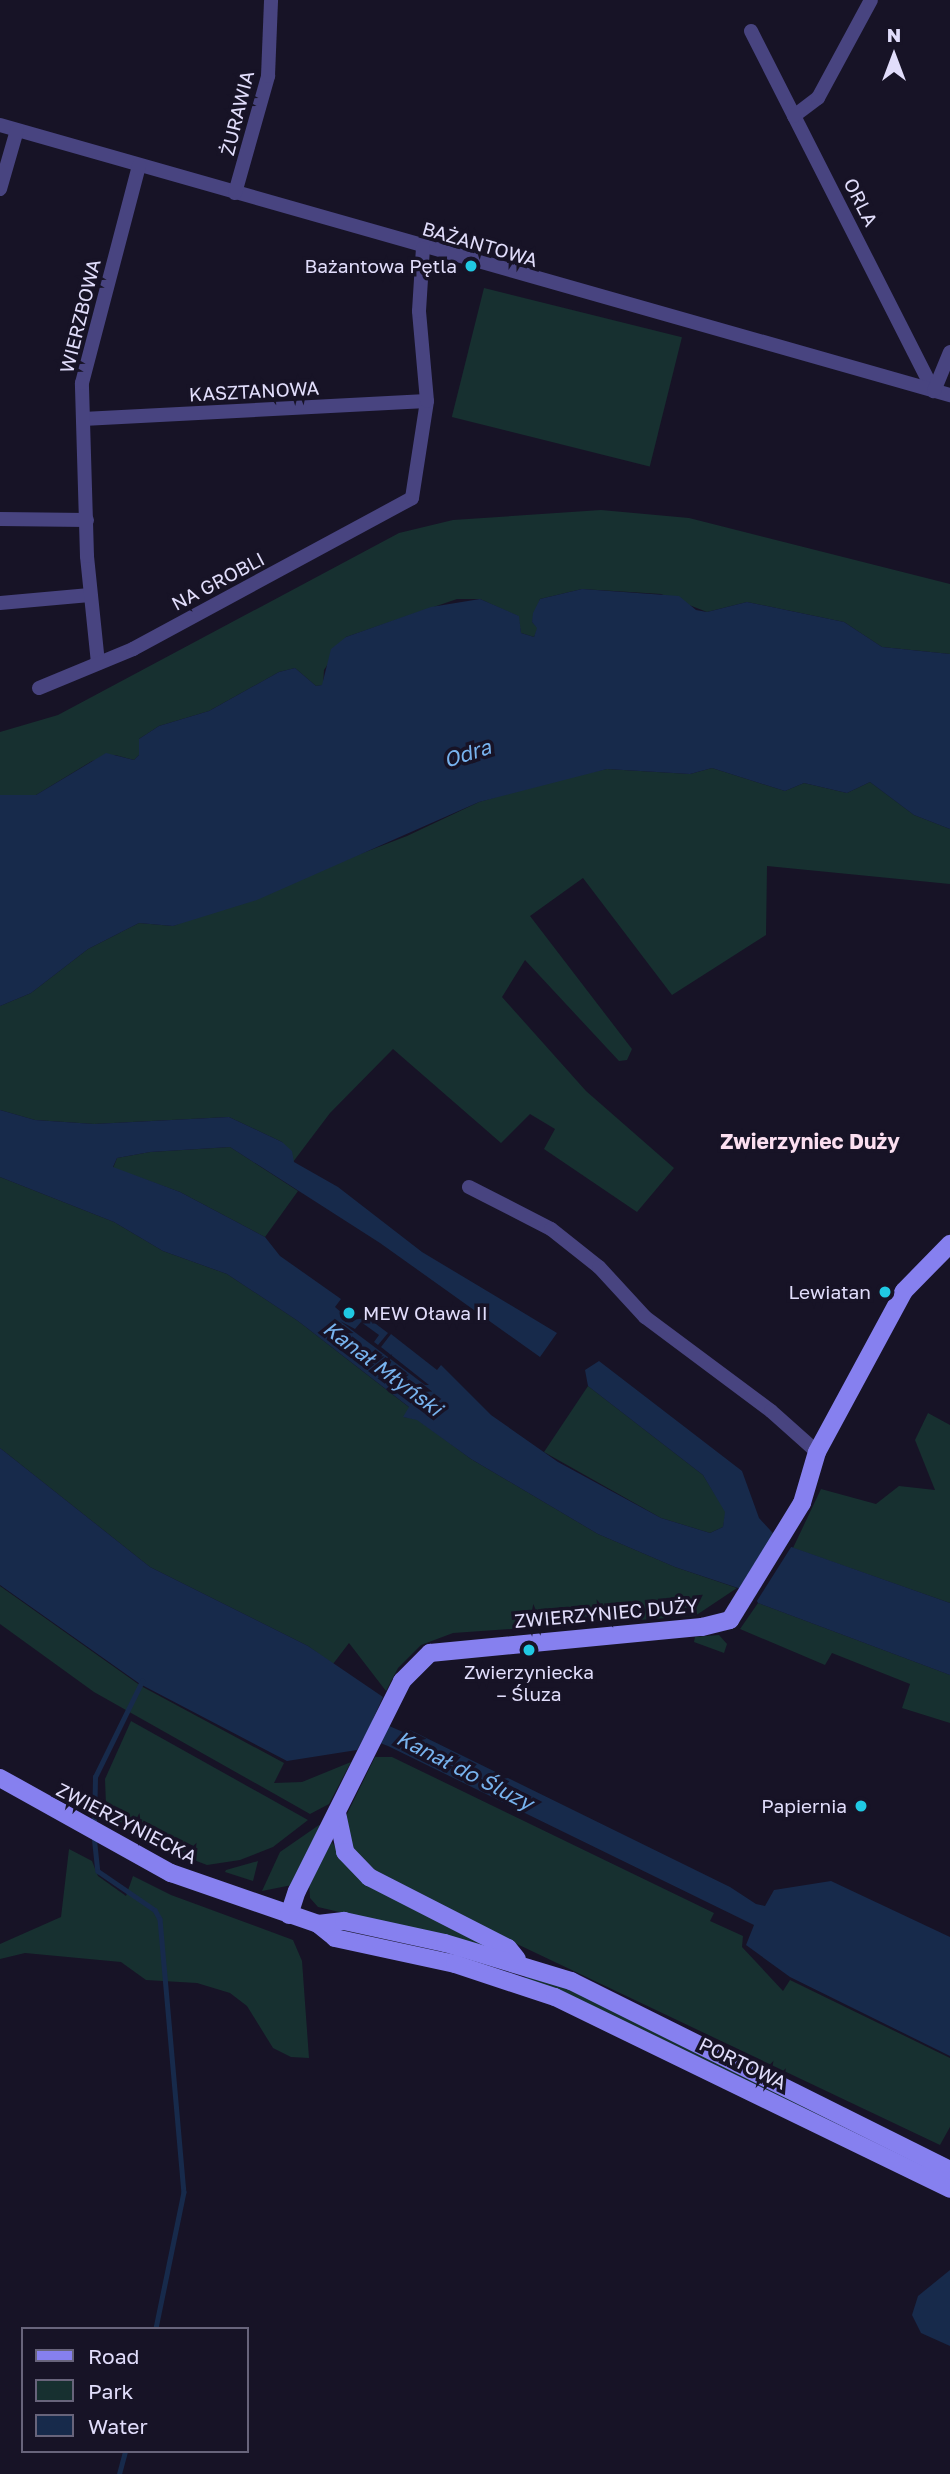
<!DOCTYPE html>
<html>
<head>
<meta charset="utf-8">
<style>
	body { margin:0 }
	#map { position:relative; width:950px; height:2474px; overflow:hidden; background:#171326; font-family:"Golos Text",sans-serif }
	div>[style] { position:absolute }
	.green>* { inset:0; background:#173030; transform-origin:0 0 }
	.water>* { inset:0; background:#172a4b }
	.pier>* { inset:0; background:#171326 }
	.stream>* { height:4.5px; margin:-2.25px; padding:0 2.25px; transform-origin:2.25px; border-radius:2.25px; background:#172a4b }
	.street>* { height:14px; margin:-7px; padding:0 7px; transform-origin:7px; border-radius:7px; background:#484480 }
	.secondary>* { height:18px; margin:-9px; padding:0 9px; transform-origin:9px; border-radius:9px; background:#8680ef }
	.dots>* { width:19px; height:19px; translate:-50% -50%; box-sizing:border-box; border:4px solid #171326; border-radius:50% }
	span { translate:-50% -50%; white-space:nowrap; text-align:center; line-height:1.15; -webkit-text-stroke:7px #171326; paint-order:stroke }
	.street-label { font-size:19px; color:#e1ddfb }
	.poi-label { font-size:19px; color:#e1ddfb }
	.right { translate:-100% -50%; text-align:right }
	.left { translate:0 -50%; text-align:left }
	.water-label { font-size:21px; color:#78b3ee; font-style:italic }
	.neighbourhood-label { font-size:21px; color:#fbdff0; font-weight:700 }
	.legend { position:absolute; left:21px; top:2327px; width:228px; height:126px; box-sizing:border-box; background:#171326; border:2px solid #68647b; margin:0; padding:9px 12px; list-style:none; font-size:21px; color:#e1ddfb }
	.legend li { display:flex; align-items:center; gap:14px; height:35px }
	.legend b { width:35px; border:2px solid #68647b }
	.north { position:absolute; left:859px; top:21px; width:70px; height:70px; -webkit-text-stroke:5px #171326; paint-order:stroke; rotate:0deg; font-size:19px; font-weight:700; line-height:28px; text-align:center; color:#e1ddfb }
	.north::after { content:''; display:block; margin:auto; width:24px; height:32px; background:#e1ddfb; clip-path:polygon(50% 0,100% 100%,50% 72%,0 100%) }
</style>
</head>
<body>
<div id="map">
	<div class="green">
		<i style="left:484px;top:288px;width:204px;height:133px;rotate:14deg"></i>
		<i style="clip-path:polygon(601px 510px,689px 518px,950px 584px,950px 654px,882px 647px,844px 622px,747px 602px,707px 612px,661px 594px,582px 589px,540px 599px,532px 622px,538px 628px,534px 637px,521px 633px,518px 616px,480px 599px,457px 599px,346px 637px,324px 670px,323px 685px,316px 686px,295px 668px,279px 672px,209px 711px,159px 726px,139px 739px,139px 755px,134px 760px,115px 755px,92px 761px,36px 795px,0 795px,0 732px,58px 715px,399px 533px,453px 520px)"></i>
		<i style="clip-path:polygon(712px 768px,785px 791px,804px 783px,847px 793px,870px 782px,914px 815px,950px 829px,950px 884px,767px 866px,766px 935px,672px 995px,583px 878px,530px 916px,632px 1049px,627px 1060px,619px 1061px,525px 960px,502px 997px,586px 1091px,674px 1168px,637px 1212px,544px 1149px,555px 1129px,530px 1114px,501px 1143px,393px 1049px,330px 1113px,293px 1162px,282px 1142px,229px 1117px,94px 1124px,35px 1120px,0 1110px,0 1006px,31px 993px,88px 949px,139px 923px,173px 926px,407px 836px,479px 802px,554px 780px,607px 769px,690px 774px)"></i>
		<i style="clip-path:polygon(230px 1147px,298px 1191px,265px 1237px,180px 1192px,113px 1168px,117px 1158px,150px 1152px)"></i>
		<i style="clip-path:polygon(0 1177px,114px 1222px,163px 1251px,227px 1274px,298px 1321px,410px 1408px,404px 1417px,417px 1419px,471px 1459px,598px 1534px,675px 1567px,737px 1588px,695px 1616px,453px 1633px,421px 1645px,398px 1668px,386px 1691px,349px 1643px,333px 1664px,308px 1646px,150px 1567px,0 1448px)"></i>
		<i style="clip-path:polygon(588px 1386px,703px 1475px,726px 1512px,723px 1527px,710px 1533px,661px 1518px,544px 1452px)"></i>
		<i style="clip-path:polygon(928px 1413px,950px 1425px,950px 1603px,793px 1548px,821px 1489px,876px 1504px,899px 1486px,935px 1490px,915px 1440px)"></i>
		<i style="clip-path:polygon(0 1586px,141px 1686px,284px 1763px,274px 1783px,302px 1782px,351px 1762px,329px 1804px,310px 1814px,94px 1692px,0 1624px)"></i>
		<i style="clip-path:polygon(758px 1603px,950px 1675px,950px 1723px,902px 1708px,910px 1684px,832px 1653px,825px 1665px,740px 1629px)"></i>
		<i style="clip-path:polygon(719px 1635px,727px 1644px,724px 1653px,694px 1642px,695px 1637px)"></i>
		<i style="clip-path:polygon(131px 1721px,308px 1820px,273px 1847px,240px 1860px,207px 1865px,139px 1839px,109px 1822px,106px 1805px,105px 1779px)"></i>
		<i style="clip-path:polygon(375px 1757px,392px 1757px,714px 1913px,710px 1921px,743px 1936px,742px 1947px,783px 1991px,790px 1980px,950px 2058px,950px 2127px,940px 2145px,376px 1877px,348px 1844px,346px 1816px)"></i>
		<i style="clip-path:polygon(319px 1825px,323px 1826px,292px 1885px,262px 1891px,280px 1852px)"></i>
		<i style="clip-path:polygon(332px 1842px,348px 1866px,493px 1948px,318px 1907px,310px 1898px,309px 1881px)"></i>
		<i style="clip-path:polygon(69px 1849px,92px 1861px,98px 1876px,126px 1896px,133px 1876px,171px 1895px,293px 1940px,302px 1961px,309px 2058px,291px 2057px,273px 2048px,247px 2006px,230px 1993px,197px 1983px,146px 1980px,121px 1962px,25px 1953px,0 1959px,0 1944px,61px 1917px)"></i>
		<i style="clip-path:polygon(258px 1861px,253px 1881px,225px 1872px,226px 1870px)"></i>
		<i style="clip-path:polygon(524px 1973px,551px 1980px,899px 2155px,526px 1979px)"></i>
	</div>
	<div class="water">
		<i style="clip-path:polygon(582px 589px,679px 596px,696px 610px,707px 612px,747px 602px,844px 622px,882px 647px,950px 654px,950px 829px,914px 815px,870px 782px,847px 793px,804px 783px,785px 791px,712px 768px,690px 774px,607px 769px,479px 802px,257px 900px,173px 926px,139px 923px,88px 949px,31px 993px,0 1006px,0 795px,36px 795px,106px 753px,134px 760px,139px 755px,139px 739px,159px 726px,209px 711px,279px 672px,295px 668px,316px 686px,322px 685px,331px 649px,346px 637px,431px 607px,480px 599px,519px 616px,521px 633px,534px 637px,537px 628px,532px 622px,533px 613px,540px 599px)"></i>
		<i style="clip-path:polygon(0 1110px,35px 1120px,94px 1124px,229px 1117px,282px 1142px,292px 1151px,294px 1162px,338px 1187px,422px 1252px,557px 1333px,540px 1357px,380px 1243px,230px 1147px,150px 1152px,117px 1158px,113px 1167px,180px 1192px,265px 1237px,280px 1256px,341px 1299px,335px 1307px,350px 1320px,368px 1318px,388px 1333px,378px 1345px,374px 1342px,379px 1335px,361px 1322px,355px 1329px,340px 1321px,425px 1385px,429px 1385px,381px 1347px,391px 1334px,437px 1370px,441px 1365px,491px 1415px,558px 1462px,661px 1518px,710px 1533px,723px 1527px,725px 1512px,703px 1475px,588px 1386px,585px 1370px,599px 1361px,742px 1471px,759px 1518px,783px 1544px,950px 1603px,950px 1675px,758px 1603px,753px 1593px,675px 1567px,598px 1534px,471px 1459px,417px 1420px,403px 1417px,409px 1407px,298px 1321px,227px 1274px,163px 1251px,114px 1222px,0 1177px)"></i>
		<i style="clip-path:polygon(0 1448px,150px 1567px,308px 1646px,383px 1697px,373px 1719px,403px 1732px,410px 1730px,730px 1887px,756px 1904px,765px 1906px,774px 1890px,831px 1881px,950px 1937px,950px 2056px,790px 1977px,746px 1945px,754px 1925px,388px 1746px,364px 1737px,357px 1750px,287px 1761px,140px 1684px,0 1585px)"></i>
		<i style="clip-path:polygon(950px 2270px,950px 2346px,921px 2333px,912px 2315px,918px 2296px)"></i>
	</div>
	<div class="pier">
		<i style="clip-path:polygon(777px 1532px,793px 1544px,755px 1604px,751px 1595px,737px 1591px)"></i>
	</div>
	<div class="stream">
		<i style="left:94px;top:1826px;width:49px;rotate:-88.8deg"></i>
		<i style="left:95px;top:1777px;width:107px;rotate:-63.9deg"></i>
		<i style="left:94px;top:1835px;width:36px;rotate:84deg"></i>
		<i style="left:98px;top:1871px;width:69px;rotate:34.4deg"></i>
		<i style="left:155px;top:1910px;width:10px;rotate:61deg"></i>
		<i style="left:160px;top:1919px;width:274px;rotate:85deg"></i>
		<i style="left:184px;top:2192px;width:140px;rotate:101.6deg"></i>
		<i style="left:119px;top:2474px;width:24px;rotate:-75deg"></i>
	</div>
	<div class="street">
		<i style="left:751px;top:31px;width:404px;rotate:63.1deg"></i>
		<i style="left:794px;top:116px;width:30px;rotate:-37deg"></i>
		<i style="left:818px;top:98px;width:111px;rotate:-61.6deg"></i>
		<i style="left:0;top:125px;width:988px;rotate:15.87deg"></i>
		<i style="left:0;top:189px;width:61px;rotate:-73.9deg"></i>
		<i style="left:235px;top:193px;width:122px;rotate:-74.2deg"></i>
		<i style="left:268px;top:76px;width:76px;rotate:-87.7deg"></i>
		<i style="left:934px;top:391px;width:42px;rotate:-67.7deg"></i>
		<i style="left:83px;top:419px;width:344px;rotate:-3deg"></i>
		<i style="left:0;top:519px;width:87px;rotate:0.7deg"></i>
		<i style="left:0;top:603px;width:90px;rotate:-5.1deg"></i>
		<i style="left:98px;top:663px;width:108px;rotate:-95.9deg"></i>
		<i style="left:87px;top:556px;width:173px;rotate:-91.7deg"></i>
		<i style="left:82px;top:383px;width:225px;rotate:-75.3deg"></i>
		<i style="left:39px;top:688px;width:102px;rotate:-22.5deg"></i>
		<i style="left:133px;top:649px;width:317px;rotate:-28.4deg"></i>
		<i style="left:412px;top:498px;width:98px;rotate:-81.2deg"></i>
		<i style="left:427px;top:401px;width:90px;rotate:-95.1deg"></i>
		<i style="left:419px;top:311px;width:63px;rotate:-86.4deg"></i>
		<i style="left:469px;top:1187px;width:92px;rotate:27.1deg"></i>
		<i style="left:551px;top:1229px;width:61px;rotate:38.4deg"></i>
		<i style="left:599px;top:1267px;width:68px;rotate:47.4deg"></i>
		<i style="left:645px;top:1317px;width:157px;rotate:36.7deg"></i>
		<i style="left:771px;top:1411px;width:62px;rotate:41.7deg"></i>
	</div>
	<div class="secondary">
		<i style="left:0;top:1778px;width:196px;rotate:29.1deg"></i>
		<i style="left:171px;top:1873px;width:156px;rotate:19.1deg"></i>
		<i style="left:318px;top:1924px;width:22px;rotate:39deg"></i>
		<i style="left:335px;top:1938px;width:123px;rotate:12.2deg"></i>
		<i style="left:455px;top:1964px;width:105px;rotate:18.3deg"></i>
		<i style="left:555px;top:1997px;width:439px;rotate:25.9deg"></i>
		<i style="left:337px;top:1813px;width:40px;rotate:78deg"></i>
		<i style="left:345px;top:1852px;width:35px;rotate:46deg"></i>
		<i style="left:369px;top:1877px;width:156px;rotate:27.1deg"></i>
		<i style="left:508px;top:1948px;width:14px;rotate:51deg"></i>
		<i style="left:289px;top:1915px;width:25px;rotate:-72deg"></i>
		<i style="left:297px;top:1891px;width:235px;rotate:-63.4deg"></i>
		<i style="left:402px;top:1681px;width:40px;rotate:-45deg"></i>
		<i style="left:430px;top:1653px;width:273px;rotate:-5.5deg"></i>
		<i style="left:702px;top:1627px;width:29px;rotate:-14deg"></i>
		<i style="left:730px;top:1620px;width:137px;rotate:-58.4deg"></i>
		<i style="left:802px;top:1503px;width:53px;rotate:-73.6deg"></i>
		<i style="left:817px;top:1452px;width:183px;rotate:-61.6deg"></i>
		<i style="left:904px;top:1291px;width:66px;rotate:-45.6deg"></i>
		<i style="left:318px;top:1924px;width:26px;rotate:-7deg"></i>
		<i style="left:344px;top:1921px;width:103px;rotate:12.3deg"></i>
		<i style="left:445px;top:1943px;width:132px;rotate:16.8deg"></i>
		<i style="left:571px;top:1981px;width:424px;rotate:26.5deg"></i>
	</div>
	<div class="dots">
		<i style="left:471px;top:266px;background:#20c9e3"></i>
		<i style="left:885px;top:1292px;background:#20c9e3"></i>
		<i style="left:349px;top:1313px;background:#20c9e3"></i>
		<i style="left:529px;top:1650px;background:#20c9e3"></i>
		<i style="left:861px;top:1806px;background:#20c9e3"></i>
	</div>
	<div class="street-label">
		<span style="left:237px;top:113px;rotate:-76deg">ŻURAWIA</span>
		<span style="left:861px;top:202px;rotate:63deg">ORLA</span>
		<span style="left:480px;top:244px;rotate:16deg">BAŻANTOWA</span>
		<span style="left:80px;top:316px;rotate:-76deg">WIERZBOWA</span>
		<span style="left:254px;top:391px;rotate:-3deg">KASZTANOWA</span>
		<span style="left:218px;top:581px;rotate:-28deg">NA GROBLI</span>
		<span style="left:606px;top:1613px;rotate:-5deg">ZWIERZYNIEC DUŻY</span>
		<span style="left:127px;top:1823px;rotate:27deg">ZWIERZYNIECKA</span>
		<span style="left:743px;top:2063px;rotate:26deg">PORTOWA</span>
	</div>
	<div class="poi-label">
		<span class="right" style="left:457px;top:266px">Bażantowa Pętla</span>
		<span class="right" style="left:871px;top:1292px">Lewiatan</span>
		<span class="left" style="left:363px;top:1313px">MEW Oława II</span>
		<span style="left:529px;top:1683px">Zwierzyniecka<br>– Śluza</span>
		<span class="right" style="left:847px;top:1806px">Papiernia</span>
	</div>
	<div class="water-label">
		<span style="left:467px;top:753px;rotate:-18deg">Odra</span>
		<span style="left:383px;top:1368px;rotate:37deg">Kanał Młyński</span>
		<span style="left:465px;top:1770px;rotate:27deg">Kanał do Śluzy</span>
	</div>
	<div class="neighbourhood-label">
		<span style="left:810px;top:1141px">Zwierzyniec Duży</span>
	</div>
	<ul class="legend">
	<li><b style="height:9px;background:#8680ef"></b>Road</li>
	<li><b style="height:19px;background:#173030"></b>Park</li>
	<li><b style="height:19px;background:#172a4b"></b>Water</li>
	</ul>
	<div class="north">N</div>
</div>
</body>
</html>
